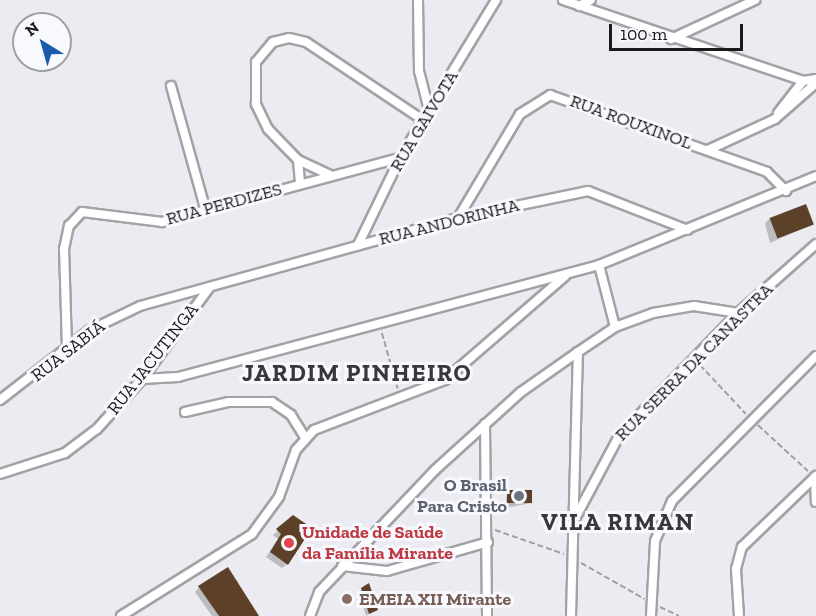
<!DOCTYPE html>
<html>
<head>
<meta charset="utf-8">
<style>
	body { margin:0 }
	#map { position:relative; width:816px; height:616px; overflow:hidden; background:#ebebf1; font-family:"Zilla Slab",serif }
	div>[style] { position:absolute }
	.shadow>* { inset:0; background:#0003 }
	.building>* { inset:0; background:#5c4128; transform-origin:0 0 }
	.path>* { height:1.5px; margin-top:-0.75px; transform-origin:0; background:repeating-linear-gradient(90deg,#9f9fa3 0 6px,transparent 0 9px) }
	.roads { filter:drop-shadow(2px 0 #a2a2a7) drop-shadow(-2px 0 #a2a2a7) drop-shadow(0 2px #a2a2a7) drop-shadow(0 -2px #a2a2a7) }
	.street>* { height:8px; margin:-4px; padding:0 4px; transform-origin:4px; border-radius:4px; background:#fff }
	.dots>* { width:16px; height:16px; translate:-50% -50%; box-sizing:border-box; border:3px solid #f8f9fe; border-radius:50% }
	span { translate:-50% -50%; white-space:nowrap; text-align:center; line-height:1.15; -webkit-text-stroke:6px #f8f9fe; paint-order:stroke }
	.street-label { font-size:18px; color:#1a1a1c }
	.worship-label { font-size:18px; color:#5b616d; font-weight:700 }
	.right { translate:-100% -50%; text-align:right }
	.health-label { font-size:18px; color:#be3a42; font-weight:700 }
	.left { translate:0 -50%; text-align:left }
	.education-label { font-size:18px; color:#785e54; font-weight:700 }
	.district-label { font-size:24px; color:#37383c; font-weight:700; letter-spacing:1.5px }
	.north { position:absolute; left:12px; top:12px; width:60px; height:60px; box-sizing:border-box; background:#f8f9fe; border:2px solid #9fa0a4; border-radius:50%; rotate:323deg; font-size:16px; font-weight:700; line-height:24px; text-align:center; color:#1a1a1c }
	.north::after { content:''; display:block; margin:auto; width:21px; height:27px; background:#1c5aab; clip-path:polygon(50% 0,100% 100%,50% 72%,0 100%) }
	.scale { position:absolute; left:609px; top:24px; width:134px; height:27px; box-sizing:border-box; border:3px solid #1a1a1c; border-top:0; padding-left:8px; font-size:18px; line-height:21px; white-space:nowrap; color:#1a1a1c; -webkit-text-stroke:4px #f8f9fe; paint-order:stroke }
</style>
</head>
<body>
<div id="map">
	<div class="shadow">
		<i style="clip-path:polygon(770px 218px,812px 224px,770px 243px,765px 223px)"></i>
		<i style="clip-path:polygon(507px 494px,531px 503px,505px 508px)"></i>
		<i style="clip-path:polygon(293px 517px,287px 564px,282px 568px,266px 557px,278px 539px,273px 535px)"></i>
		<i style="clip-path:polygon(199px 587px,253px 616px,212px 616px,195px 592px)"></i>
		<i style="clip-path:polygon(362px 589px,376px 609px,366px 616px,359px 592px)"></i>
	</div>
	<div class="building">
		<i style="left:806px;top:204px;width:22px;height:39px;rotate:69deg"></i>
		<i style="left:532px;top:490px;width:13px;height:25px;rotate:90deg"></i>
		<i style="clip-path:polygon(293px 515px,312px 528px,288px 565px,270px 552px,281px 534px,276px 529px)"></i>
		<i style="clip-path:polygon(228px 567px,259px 616px,219px 616px,198px 586px)"></i>
		<i style="clip-path:polygon(369px 583px,378px 610px,369px 614px,361px 588px)"></i>
	</div>
	<div class="path">
		<i style="left:382px;top:333px;width:58px;rotate:74.1deg"></i>
		<i style="left:700px;top:365px;width:67px;rotate:46.8deg"></i>
		<i style="left:758px;top:425px;width:68px;rotate:42.6deg"></i>
		<i style="left:495px;top:530px;width:73px;rotate:19.2deg"></i>
		<i style="left:581px;top:563px;width:73px;rotate:29.4deg"></i>
		<i style="left:660px;top:607px;width:21px;rotate:25deg"></i>
	</div>
	<div class="roads">
		<div class="street">
			<i style="left:418px;top:0;width:71px;rotate:89.2deg"></i>
			<i style="left:419px;top:71px;width:40px;rotate:75.6deg"></i>
			<i style="left:563px;top:0;width:253px;rotate:18.6deg"></i>
			<i style="left:803px;top:81px;width:13px;rotate:-9deg"></i>
			<i style="left:579px;top:6px;width:13px;rotate:-27deg"></i>
			<i style="left:671px;top:39px;width:93px;rotate:-24.9deg"></i>
			<i style="left:171px;top:86px;width:130px;rotate:74.4deg"></i>
			<i style="left:778px;top:113px;width:41px;rotate:-52deg"></i>
			<i style="left:708px;top:150px;width:74px;rotate:-24.8deg"></i>
			<i style="left:775px;top:119px;width:55px;rotate:-41.3deg"></i>
			<i style="left:298px;top:160px;width:23px;rotate:85deg"></i>
			<i style="left:330px;top:175px;width:35px;rotate:-155deg"></i>
			<i style="left:298px;top:160px;width:43px;rotate:-134.1deg"></i>
			<i style="left:268px;top:129px;width:28px;rotate:-116deg"></i>
			<i style="left:256px;top:104px;width:42px;rotate:-90deg"></i>
			<i style="left:256px;top:62px;width:26px;rotate:-50deg"></i>
			<i style="left:273px;top:42px;width:16px;rotate:-14deg"></i>
			<i style="left:289px;top:38px;width:17px;rotate:13deg"></i>
			<i style="left:306px;top:42px;width:141px;rotate:33.7deg"></i>
			<i style="left:458px;top:218px;width:121px;rotate:-59.2deg"></i>
			<i style="left:520px;top:114px;width:36px;rotate:-32deg"></i>
			<i style="left:550px;top:95px;width:230px;rotate:19.5deg"></i>
			<i style="left:767px;top:172px;width:27px;rotate:45deg"></i>
			<i style="left:358px;top:245px;width:97px;rotate:-64.2deg"></i>
			<i style="left:400px;top:158px;width:185px;rotate:-58.7deg"></i>
			<i style="left:599px;top:265px;width:64px;rotate:75.5deg"></i>
			<i style="left:67px;top:348px;width:99px;rotate:-91.7deg"></i>
			<i style="left:64px;top:249px;width:24px;rotate:-78deg"></i>
			<i style="left:69px;top:226px;width:19px;rotate:-47deg"></i>
			<i style="left:82px;top:212px;width:81px;rotate:7.1deg"></i>
			<i style="left:162px;top:222px;width:246px;rotate:-15.1deg"></i>
			<i style="left:142px;top:379px;width:36px;rotate:-3deg"></i>
			<i style="left:178px;top:377px;width:436px;rotate:-14.9deg"></i>
			<i style="left:599px;top:265px;width:235px;rotate:-22.3deg"></i>
			<i style="left:0;top:400px;width:114px;rotate:-37.9deg"></i>
			<i style="left:90px;top:330px;width:55px;rotate:-25.6deg"></i>
			<i style="left:140px;top:306px;width:330px;rotate:-15.5deg"></i>
			<i style="left:458px;top:218px;width:133px;rotate:-11.7deg"></i>
			<i style="left:588px;top:191px;width:107px;rotate:21.3deg"></i>
			<i style="left:185px;top:412px;width:44px;rotate:-13.1deg"></i>
			<i style="left:228px;top:402px;width:44px"></i>
			<i style="left:272px;top:402px;width:23px;rotate:34deg"></i>
			<i style="left:291px;top:415px;width:26px;rotate:58deg"></i>
			<i style="left:485px;top:424px;width:192px;rotate:89.4deg"></i>
			<i style="left:0;top:474px;width:68px;rotate:-17.9deg"></i>
			<i style="left:65px;top:453px;width:40px;rotate:-37deg"></i>
			<i style="left:97px;top:429px;width:67px;rotate:-48deg"></i>
			<i style="left:142px;top:379px;width:113px;rotate:-53.6deg"></i>
			<i style="left:815px;top:477px;width:25px;rotate:88deg"></i>
			<i style="left:572px;top:524px;width:100px;rotate:-61.9deg"></i>
			<i style="left:619px;top:436px;width:171px;rotate:-45.9deg"></i>
			<i style="left:738px;top:313px;width:104px;rotate:-41.5deg"></i>
			<i style="left:342px;top:566px;width:45px;rotate:6.3deg"></i>
			<i style="left:387px;top:571px;width:105px;rotate:-16deg"></i>
			<i style="left:121px;top:616px;width:155px;rotate:-32deg"></i>
			<i style="left:252px;top:534px;width:46px;rotate:-53.9deg"></i>
			<i style="left:279px;top:497px;width:50px;rotate:-70.1deg"></i>
			<i style="left:296px;top:450px;width:27px;rotate:-48deg"></i>
			<i style="left:314px;top:430px;width:140px;rotate:-20.9deg"></i>
			<i style="left:445px;top:380px;width:159px;rotate:-40.9deg"></i>
			<i style="left:310px;top:616px;width:26px;rotate:-69deg"></i>
			<i style="left:319px;top:592px;width:168px;rotate:-46.4deg"></i>
			<i style="left:435px;top:470px;width:116px;rotate:-42.2deg"></i>
			<i style="left:521px;top:392px;width:70px;rotate:-35.1deg"></i>
			<i style="left:578px;top:352px;width:45px;rotate:-34deg"></i>
			<i style="left:615px;top:327px;width:40px;rotate:-20.2deg"></i>
			<i style="left:653px;top:313px;width:42px;rotate:-9.7deg"></i>
			<i style="left:694px;top:306px;width:45px;rotate:9deg"></i>
			<i style="left:571px;top:616px;width:264px;rotate:-88.5deg"></i>
			<i style="left:651px;top:616px;width:75px;rotate:-86.9deg"></i>
			<i style="left:655px;top:541px;width:43px;rotate:-67deg"></i>
			<i style="left:672px;top:501px;width:204px;rotate:-45.2deg"></i>
			<i style="left:739px;top:616px;width:47px;rotate:-93.7deg"></i>
			<i style="left:736px;top:569px;width:23px;rotate:-75deg"></i>
			<i style="left:742px;top:547px;width:103px;rotate:-43.8deg"></i>
		</div>
	</div>
	<div class="dots">
		<i style="left:519px;top:496px;background:#6b7280"></i>
		<i style="left:289px;top:543px;background:#e0444e"></i>
		<i style="left:347px;top:599px;background:#8d6e63"></i>
	</div>
	<div class="street-label">
		<span style="left:424px;top:121px;rotate:-59deg">RUA GAIVOTA</span>
		<span style="left:631px;top:122px;rotate:20deg">RUA ROUXINOL</span>
		<span style="left:224px;top:204px;rotate:-15deg">RUA PERDIZES</span>
		<span style="left:449px;top:222px;rotate:-14deg">RUA ANDORINHA</span>
		<span style="left:68px;top:351px;rotate:-38deg">RUA SABIÁ</span>
		<span style="left:153px;top:359px;rotate:-52deg">RUA JACUTINGA</span>
		<span style="left:694px;top:362px;rotate:-45deg">RUA SERRA DA CANASTRA</span>
	</div>
	<div class="worship-label">
		<span class="right" style="left:507px;top:496px">O Brasil<br>Para Cristo</span>
	</div>
	<div class="health-label">
		<span class="left" style="left:302px;top:543px">Unidade de Saúde<br>da Família Mirante</span>
	</div>
	<div class="education-label">
		<span class="left" style="left:359px;top:599px">EMEIA XII Mirante</span>
	</div>
	<div class="district-label">
		<span style="left:357px;top:373px">JARDIM PINHEIRO</span>
		<span style="left:618px;top:522px">VILA RIMAN</span>
	</div>
	<div class="north">N</div>
	<div class="scale">100 m</div>
</div>
</body>
</html>
